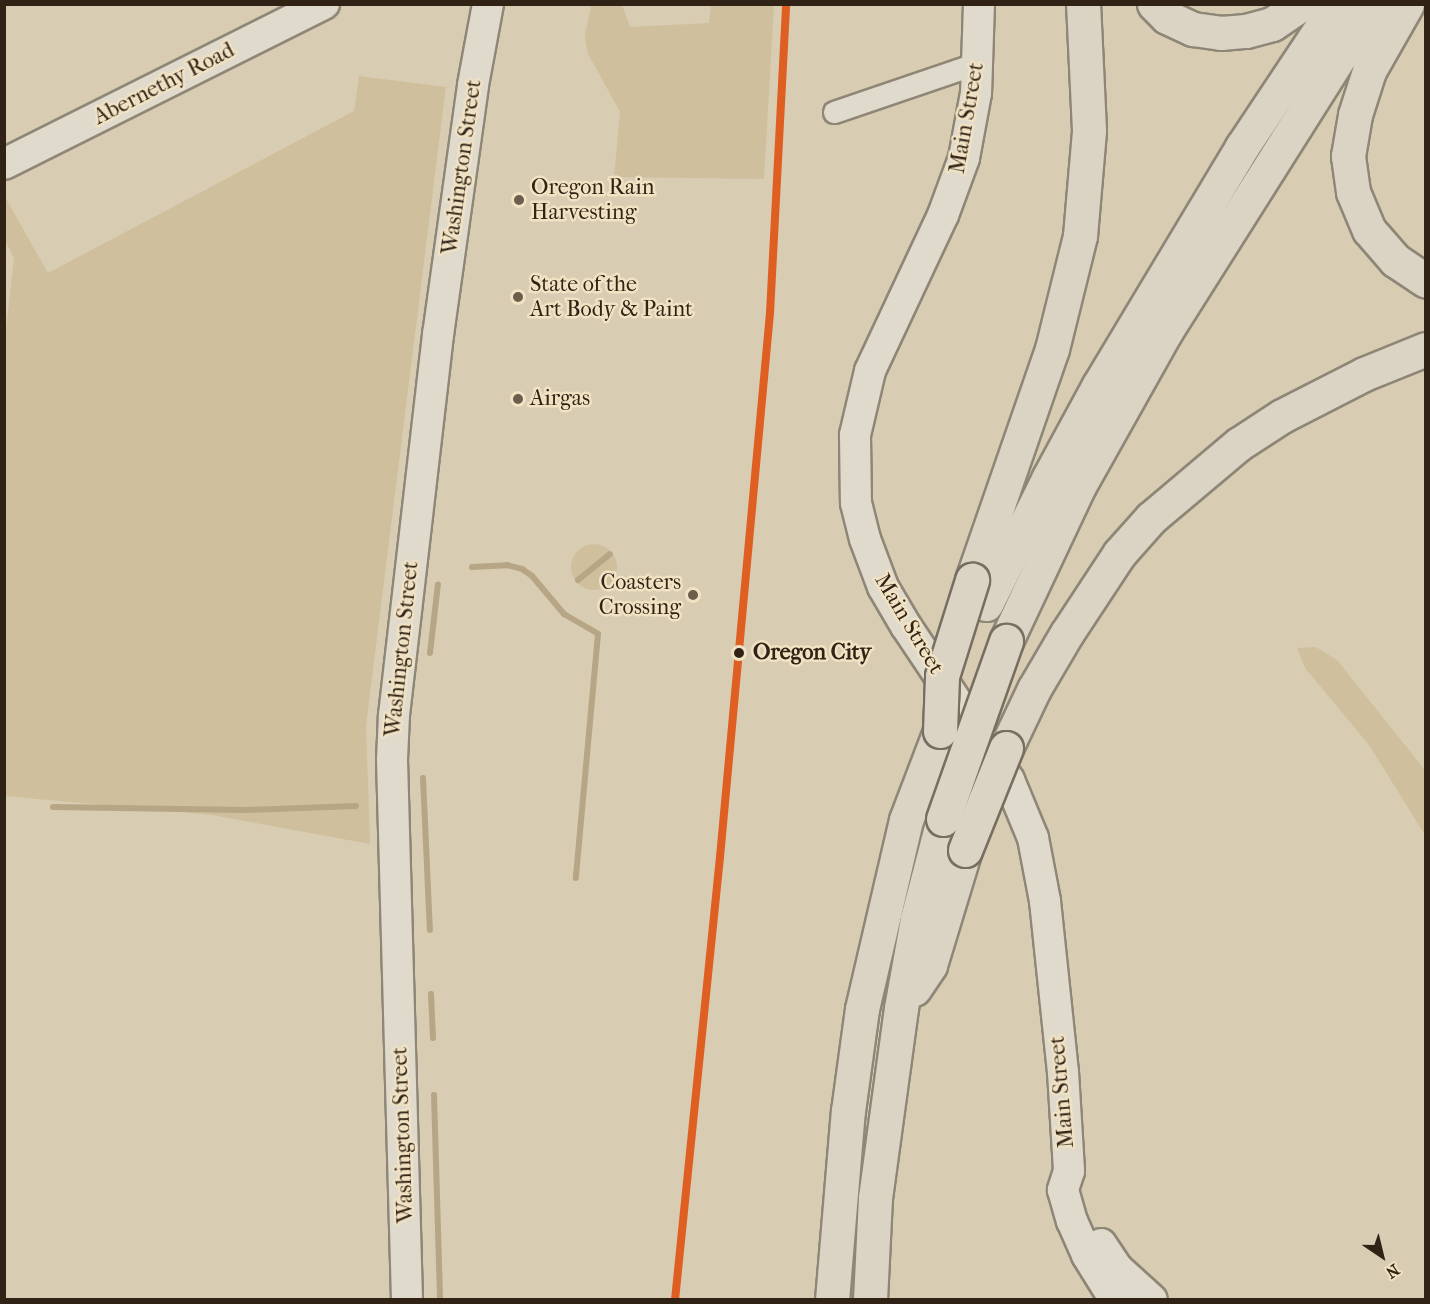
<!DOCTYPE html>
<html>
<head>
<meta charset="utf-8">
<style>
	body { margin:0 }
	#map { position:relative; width:1430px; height:1304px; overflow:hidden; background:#d8ccb2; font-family:"IM FELL French Canon",serif }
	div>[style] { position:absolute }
	.green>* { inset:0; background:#d0bf9c }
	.round { border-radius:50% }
	.stream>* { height:6px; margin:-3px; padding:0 3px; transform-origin:3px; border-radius:3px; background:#b7a685 }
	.roads { filter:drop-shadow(2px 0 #8e8676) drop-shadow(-2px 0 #8e8676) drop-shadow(0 2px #8e8676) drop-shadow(0 -2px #8e8676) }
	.street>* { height:21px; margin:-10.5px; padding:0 10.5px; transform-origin:10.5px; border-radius:10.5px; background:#e0dacd }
	.secondary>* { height:30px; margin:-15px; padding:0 15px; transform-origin:15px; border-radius:15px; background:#e0dacd }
	.highway>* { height:33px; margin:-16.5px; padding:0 16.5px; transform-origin:16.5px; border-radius:16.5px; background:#dbd4c5 }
	.bridges { filter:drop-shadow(2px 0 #776e61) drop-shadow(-2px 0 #776e61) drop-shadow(0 2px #776e61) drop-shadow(0 -2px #776e61) }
	.highway-bridge>* { height:33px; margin:-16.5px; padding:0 16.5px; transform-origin:16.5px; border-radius:16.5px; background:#dbd4c5 }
	.rail-1>* { height:8px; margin:-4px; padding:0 4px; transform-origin:4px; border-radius:4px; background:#df5e21 }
	.dots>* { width:16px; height:16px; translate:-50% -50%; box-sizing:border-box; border:3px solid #f0e2c3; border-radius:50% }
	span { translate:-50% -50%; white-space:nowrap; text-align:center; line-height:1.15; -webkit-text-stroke:5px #f0e2c3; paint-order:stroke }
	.street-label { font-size:22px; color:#302215 }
	.poi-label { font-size:22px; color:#302215 }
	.left { translate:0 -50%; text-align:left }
	.right { translate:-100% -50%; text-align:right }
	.stop-label { font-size:22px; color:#302215; font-weight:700 }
	.frame { position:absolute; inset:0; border:6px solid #302215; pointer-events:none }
	.north { position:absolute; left:1352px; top:1226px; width:60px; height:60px; -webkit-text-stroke:4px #f0e2c3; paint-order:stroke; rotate:145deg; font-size:16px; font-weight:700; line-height:24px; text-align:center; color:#302215 }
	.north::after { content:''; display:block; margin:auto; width:21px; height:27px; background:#302215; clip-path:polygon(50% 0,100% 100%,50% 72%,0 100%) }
</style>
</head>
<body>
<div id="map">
	<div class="green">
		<i style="clip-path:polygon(622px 5px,630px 27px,709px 23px,711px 5px,774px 5px,764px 179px,614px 177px,620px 112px,587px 52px,585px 35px,591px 6px)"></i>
		<i style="clip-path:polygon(359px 76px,446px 87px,366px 726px,370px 844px,212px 815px,5px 796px,4px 348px,14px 258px,5px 240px,5px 197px,48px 273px,354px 111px)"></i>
		<i class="round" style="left:571px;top:544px;width:46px;height:46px"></i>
		<i style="clip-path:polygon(1316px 647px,1337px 660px,1425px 770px,1425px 835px,1369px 745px,1305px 668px,1297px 648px)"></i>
	</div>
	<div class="stream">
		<i style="left:472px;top:567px;width:35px;rotate:-3deg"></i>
		<i style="left:507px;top:565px;width:16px;rotate:15deg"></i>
		<i style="left:522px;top:569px;width:12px;rotate:35deg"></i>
		<i style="left:532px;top:576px;width:50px;rotate:49.9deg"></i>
		<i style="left:564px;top:614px;width:39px;rotate:30deg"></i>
		<i style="left:598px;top:634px;width:245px;rotate:95.2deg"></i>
		<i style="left:578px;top:580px;width:41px;rotate:-39.1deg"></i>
		<i style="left:430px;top:653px;width:69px;rotate:-83.4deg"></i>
		<i style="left:423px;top:778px;width:152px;rotate:87.4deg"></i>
		<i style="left:53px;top:807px;width:192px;rotate:0.9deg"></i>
		<i style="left:245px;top:810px;width:111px;rotate:-2.1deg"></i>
		<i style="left:431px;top:994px;width:44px;rotate:87.4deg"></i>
		<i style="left:434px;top:1095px;width:205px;rotate:88.3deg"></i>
	</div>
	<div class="roads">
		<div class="street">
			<i style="left:834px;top:112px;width:152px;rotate:-18.8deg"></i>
		</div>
		<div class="secondary">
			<i style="left:979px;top:4px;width:89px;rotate:91.9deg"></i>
			<i style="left:976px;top:93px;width:66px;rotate:100.5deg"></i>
			<i style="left:964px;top:158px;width:61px;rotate:110.2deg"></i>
			<i style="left:943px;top:215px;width:172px;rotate:115.1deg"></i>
			<i style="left:870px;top:371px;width:66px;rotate:103.2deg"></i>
			<i style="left:855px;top:435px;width:68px;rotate:89.2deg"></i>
			<i style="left:856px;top:503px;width:37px;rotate:76deg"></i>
			<i style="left:865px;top:539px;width:51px;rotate:69.4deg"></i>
			<i style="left:883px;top:587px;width:45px;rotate:59.5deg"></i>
			<i style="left:906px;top:626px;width:185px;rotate:56.2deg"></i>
			<i style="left:1009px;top:780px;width:63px;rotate:67.5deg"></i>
			<i style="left:1033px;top:838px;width:64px;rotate:79.2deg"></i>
			<i style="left:1045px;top:901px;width:172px;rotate:84deg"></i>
			<i style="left:1063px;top:1072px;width:99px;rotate:86.5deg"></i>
			<i style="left:1069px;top:1171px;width:20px;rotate:108deg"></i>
			<i style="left:1063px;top:1190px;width:32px;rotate:74deg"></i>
			<i style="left:1072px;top:1221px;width:37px;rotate:66deg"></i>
			<i style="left:1087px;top:1255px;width:53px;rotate:58.1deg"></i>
			<i style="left:4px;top:164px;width:358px;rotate:-26.6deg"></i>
			<i style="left:1101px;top:1244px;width:29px;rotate:56deg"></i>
			<i style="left:1117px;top:1268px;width:47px;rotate:42.4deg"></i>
			<i style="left:407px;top:1300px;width:540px;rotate:-91.59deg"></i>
			<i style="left:392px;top:760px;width:45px;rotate:-87.5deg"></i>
			<i style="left:394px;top:715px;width:383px;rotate:-83.4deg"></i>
			<i style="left:438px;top:335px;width:252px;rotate:-82deg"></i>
			<i style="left:473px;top:85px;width:82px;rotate:-79.5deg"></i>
		</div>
		<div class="highway">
			<i style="left:1154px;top:4px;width:18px;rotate:45deg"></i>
			<i style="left:1167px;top:17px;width:29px;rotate:25deg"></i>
			<i style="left:1193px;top:29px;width:28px;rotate:8deg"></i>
			<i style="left:1221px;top:33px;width:25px;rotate:-5deg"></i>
			<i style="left:1246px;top:31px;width:27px;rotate:-15deg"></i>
			<i style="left:1272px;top:24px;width:36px;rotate:-34deg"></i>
			<i style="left:1407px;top:4px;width:77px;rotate:119.6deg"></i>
			<i style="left:1369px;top:71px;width:46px;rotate:107.7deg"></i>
			<i style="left:1355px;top:115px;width:42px;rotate:99.7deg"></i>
			<i style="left:1348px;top:156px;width:36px;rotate:82deg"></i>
			<i style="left:1353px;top:192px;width:41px;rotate:67.2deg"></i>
			<i style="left:1369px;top:230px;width:40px;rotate:49deg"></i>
			<i style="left:1395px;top:260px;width:37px;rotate:34deg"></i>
			<i style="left:972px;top:580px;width:244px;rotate:-70.9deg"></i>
			<i style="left:1052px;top:349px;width:116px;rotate:-76.1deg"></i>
			<i style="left:1080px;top:236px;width:106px;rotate:-85.1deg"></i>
			<i style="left:1089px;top:130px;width:126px;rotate:-92.7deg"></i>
			<i style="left:986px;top:604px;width:142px;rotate:-63.6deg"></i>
			<i style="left:1049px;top:477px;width:105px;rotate:-61.5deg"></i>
			<i style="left:1099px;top:385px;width:278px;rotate:-59deg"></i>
			<i style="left:1242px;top:147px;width:172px;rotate:-56.4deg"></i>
			<i style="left:1006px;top:641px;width:171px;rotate:-64.8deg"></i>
			<i style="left:1079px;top:486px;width:178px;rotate:-60.7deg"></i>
			<i style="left:1166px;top:331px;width:387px;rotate:-57.7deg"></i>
			<i style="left:1006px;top:748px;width:65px;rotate:-64.6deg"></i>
			<i style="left:1034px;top:689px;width:65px;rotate:-59.5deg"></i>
			<i style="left:1067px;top:633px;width:95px;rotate:-56.6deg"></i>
			<i style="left:1119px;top:554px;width:48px;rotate:-48.4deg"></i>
			<i style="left:1151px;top:518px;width:115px;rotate:-40.1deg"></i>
			<i style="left:1239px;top:444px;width:51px;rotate:-33.1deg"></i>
			<i style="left:1282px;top:416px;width:92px;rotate:-27.1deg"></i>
			<i style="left:1364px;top:374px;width:67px;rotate:-22deg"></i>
			<i style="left:914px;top:989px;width:29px;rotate:-56deg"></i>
			<i style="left:930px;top:965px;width:120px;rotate:-73.1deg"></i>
			<i style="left:832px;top:1300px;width:190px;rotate:-85.2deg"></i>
			<i style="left:848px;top:1111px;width:103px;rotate:-82.2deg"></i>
			<i style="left:862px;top:1009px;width:194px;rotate:-76.9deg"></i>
			<i style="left:906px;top:820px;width:95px;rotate:-69.1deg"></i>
			<i style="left:870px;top:1300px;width:102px;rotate:-87.2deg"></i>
			<i style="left:875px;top:1198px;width:192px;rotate:-82.2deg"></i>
			<i style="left:901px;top:1008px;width:90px;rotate:-79.8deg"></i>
			<i style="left:917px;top:919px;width:103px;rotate:-75.4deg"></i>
		</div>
	</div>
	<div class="bridges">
		<div class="highway-bridge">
			<i style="left:940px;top:731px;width:55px;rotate:-87.9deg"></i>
			<i style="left:942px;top:676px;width:101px;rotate:-72.6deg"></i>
			<i style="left:943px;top:819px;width:189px;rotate:-70.5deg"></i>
			<i style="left:965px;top:850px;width:110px;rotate:-68.1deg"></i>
		</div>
	</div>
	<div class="rail-1">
		<i style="left:675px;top:1300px;width:445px;rotate:-84.2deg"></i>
		<i style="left:720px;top:857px;width:546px;rotate:-84.75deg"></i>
		<i style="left:770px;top:313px;width:309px;rotate:-87deg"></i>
	</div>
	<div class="dots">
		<i style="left:519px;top:200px;background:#6b5e4c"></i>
		<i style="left:518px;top:297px;background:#6b5e4c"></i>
		<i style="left:518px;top:399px;background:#6b5e4c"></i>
		<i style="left:693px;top:595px;background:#6b5e4c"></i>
		<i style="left:739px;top:653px;background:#302215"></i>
	</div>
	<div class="street-label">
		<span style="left:164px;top:84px;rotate:-27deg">Abernethy Road</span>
		<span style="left:967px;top:118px;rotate:-80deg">Main Street</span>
		<span style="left:462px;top:167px;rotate:-82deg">Washington Street</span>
		<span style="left:909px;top:624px;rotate:59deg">Main Street</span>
		<span style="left:402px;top:649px;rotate:-84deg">Washington Street</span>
		<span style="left:1062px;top:1092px;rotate:-95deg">Main Street</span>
		<span style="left:403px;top:1135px;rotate:-92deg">Washington Street</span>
	</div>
	<div class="poi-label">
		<span class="left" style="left:531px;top:200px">Oregon Rain<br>Harvesting</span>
		<span class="left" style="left:530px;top:297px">State of the<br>Art Body &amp; Paint</span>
		<span class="left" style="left:530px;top:399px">Airgas</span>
		<span class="right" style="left:681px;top:595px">Coasters<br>Crossing</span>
	</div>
	<div class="stop-label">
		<span class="left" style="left:753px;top:653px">Oregon City</span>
	</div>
	<div class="frame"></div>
	<div class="north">N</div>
</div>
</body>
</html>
